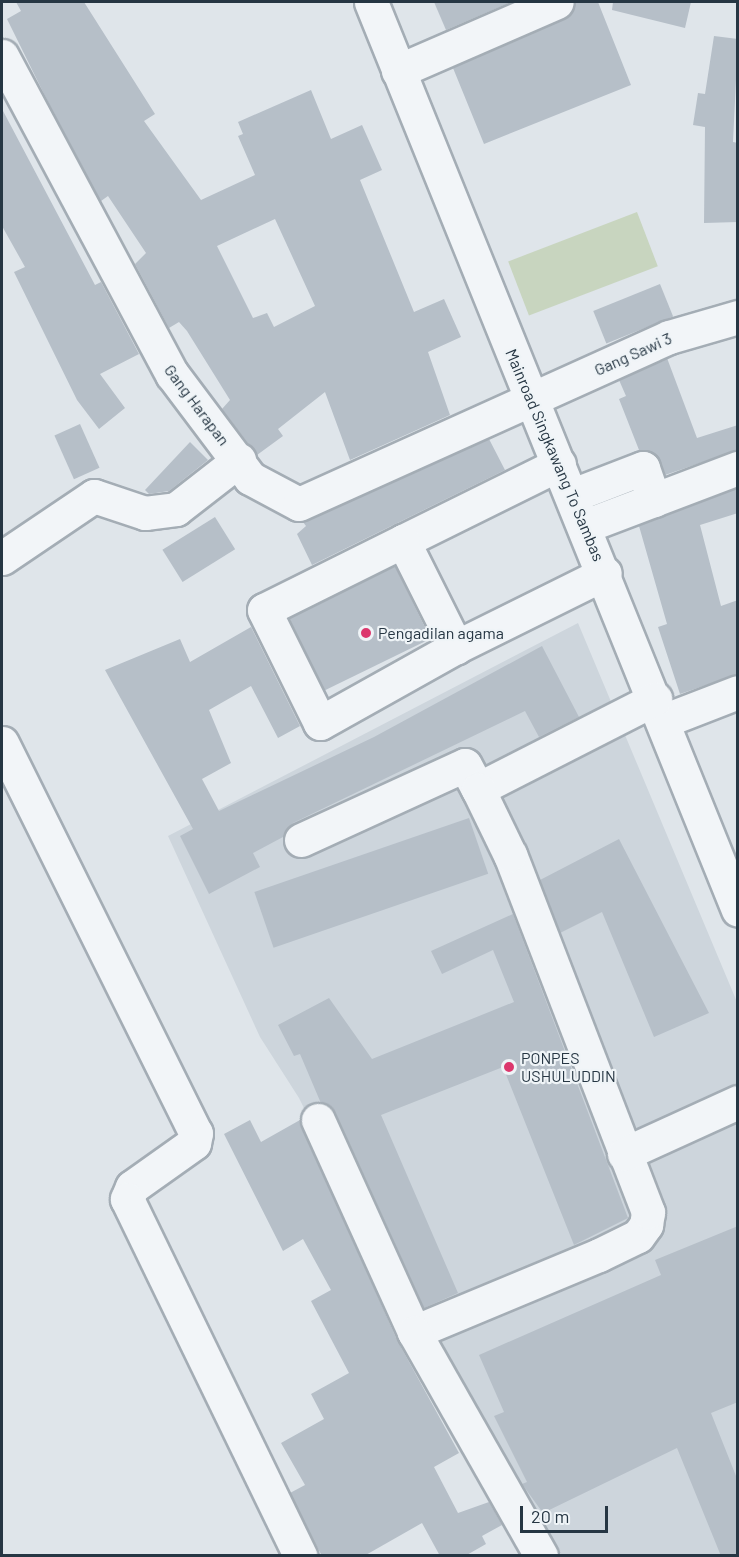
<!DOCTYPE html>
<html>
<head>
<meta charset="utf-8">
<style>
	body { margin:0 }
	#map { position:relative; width:739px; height:1557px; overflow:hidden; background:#dfe5ea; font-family:Barlow,sans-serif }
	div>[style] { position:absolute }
	.built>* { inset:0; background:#cdd5dc }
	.green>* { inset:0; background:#c8d5bf; transform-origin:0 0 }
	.building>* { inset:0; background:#b6bfc8; transform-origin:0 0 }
	.roads { filter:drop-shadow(2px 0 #a4adb5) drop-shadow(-2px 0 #a4adb5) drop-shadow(0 2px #a4adb5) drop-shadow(0 -2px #a4adb5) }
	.minor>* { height:33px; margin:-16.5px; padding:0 16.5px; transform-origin:16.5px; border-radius:16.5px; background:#f2f5f8 }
	.dots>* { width:16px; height:16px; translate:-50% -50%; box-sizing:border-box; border:3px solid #eff4f7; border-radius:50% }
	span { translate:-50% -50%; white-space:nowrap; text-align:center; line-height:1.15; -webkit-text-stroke:4.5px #eff4f7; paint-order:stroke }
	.street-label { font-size:16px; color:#263643 }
	.poi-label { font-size:16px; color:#263643 }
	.left { translate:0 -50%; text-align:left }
	.frame { position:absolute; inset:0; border:3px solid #263643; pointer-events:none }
	.scale { position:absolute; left:520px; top:1506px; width:88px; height:27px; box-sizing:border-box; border:3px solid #263643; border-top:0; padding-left:8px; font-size:18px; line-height:21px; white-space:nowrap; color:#263643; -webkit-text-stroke:4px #eff4f7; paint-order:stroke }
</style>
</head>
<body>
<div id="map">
	<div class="built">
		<i style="clip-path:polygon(578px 623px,737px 1002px,737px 1555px,525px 1555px,299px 1098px,260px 1037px,168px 836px)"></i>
	</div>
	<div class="green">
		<i style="left:637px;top:212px;width:58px;height:138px;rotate:69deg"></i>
	</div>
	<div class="building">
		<i style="clip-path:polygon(evenodd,16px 2px,84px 2px,155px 114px,144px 121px,201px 200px,255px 175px,238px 136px,243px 134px,238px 122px,311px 90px,331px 139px,362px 125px,382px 170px,360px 180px,414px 312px,444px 299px,461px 337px,428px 352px,450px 415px,350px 460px,325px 392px,278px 429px,283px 436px,257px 455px,222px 409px,230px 400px,187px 331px,179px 322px,169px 328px,135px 264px,146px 253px,108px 196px,101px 201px,98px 196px,48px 102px,7px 19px,21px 11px,16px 2px,275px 219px,315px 306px,274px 327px,267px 313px,253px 318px,217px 246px,275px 219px)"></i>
		<i style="clip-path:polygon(434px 2px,511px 2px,446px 30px)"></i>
		<i style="clip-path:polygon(575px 2px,598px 2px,631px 85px,484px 144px,453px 68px,564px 19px)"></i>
		<i style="clip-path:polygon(613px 2px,691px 2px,685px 28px,612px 10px)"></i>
		<i style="clip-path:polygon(714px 36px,738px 39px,733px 142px,738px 143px,738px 222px,704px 223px,705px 127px,693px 125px,698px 93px,705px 94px)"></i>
		<i style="clip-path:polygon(2px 109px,95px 285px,101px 282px,139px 354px,100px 374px,125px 408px,99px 429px,77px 400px,14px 272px,25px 267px,2px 226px)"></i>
		<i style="left:660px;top:284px;width:35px;height:72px;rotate:68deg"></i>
		<i style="clip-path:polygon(667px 358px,697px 438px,738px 425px,738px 450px,665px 475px,656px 454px,639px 450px,619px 399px,626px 396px,619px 380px)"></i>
		<i style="left:80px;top:424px;width:48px;height:28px;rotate:66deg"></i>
		<i style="clip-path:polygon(489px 439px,505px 470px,312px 565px,297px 534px,306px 526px,303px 522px)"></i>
		<i style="clip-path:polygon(190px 442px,208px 460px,169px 491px,149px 494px,145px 490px)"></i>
		<i style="clip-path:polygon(738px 488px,738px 513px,700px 525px,721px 606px,738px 600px,738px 674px,680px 694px,658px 627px,667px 624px,639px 526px)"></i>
		<i style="left:215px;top:517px;width:38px;height:62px;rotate:58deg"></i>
		<i style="left:395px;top:566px;width:81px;height:118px;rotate:64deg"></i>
		<i style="clip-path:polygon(251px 627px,300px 726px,278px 738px,251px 686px,209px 710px,231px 763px,202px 779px,219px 811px,374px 737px,542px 646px,579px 717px,539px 737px,525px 711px,293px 823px,283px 837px,253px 853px,260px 867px,209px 894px,180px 836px,193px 829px,105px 670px,180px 639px,190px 662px)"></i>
		<i style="left:469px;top:818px;width:59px;height:227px;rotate:71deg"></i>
		<i style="clip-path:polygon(619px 839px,709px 1013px,654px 1037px,602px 912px,560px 933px,540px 880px)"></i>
		<i style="clip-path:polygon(513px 914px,628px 1218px,574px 1245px,503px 1067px,381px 1115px,458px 1293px,424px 1308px,335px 1112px,320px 1101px,300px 1054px,294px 1056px,278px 1025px,329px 998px,372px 1059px,514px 1002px,493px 950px,442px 974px,431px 951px)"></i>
		<i style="clip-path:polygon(250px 1120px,261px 1142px,300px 1120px,397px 1340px,459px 1453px,434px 1467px,458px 1513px,489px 1502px,502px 1525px,482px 1536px,486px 1544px,465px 1556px,440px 1556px,422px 1523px,364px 1556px,322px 1556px,313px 1539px,290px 1493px,305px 1485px,281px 1443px,324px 1419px,311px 1394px,349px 1373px,311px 1301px,331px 1290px,303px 1239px,283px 1251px,224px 1134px)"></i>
		<i style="clip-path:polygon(738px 1226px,738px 1402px,711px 1413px,738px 1481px,738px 1556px,721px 1556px,677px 1448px,543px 1513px,522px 1484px,527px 1482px,494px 1416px,504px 1412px,479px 1355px,661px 1275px,655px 1260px)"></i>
	</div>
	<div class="roads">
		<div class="minor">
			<i style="left:371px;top:2px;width:979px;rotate:67.99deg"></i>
			<i style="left:2px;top:56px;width:361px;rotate:61.9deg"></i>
			<i style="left:172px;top:374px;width:130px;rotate:53.1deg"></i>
			<i style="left:250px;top:478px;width:55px;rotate:28deg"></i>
			<i style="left:299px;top:504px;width:406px;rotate:-24.3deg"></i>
			<i style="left:669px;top:337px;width:72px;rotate:-16.2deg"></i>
			<i style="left:398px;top:71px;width:173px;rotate:-23.5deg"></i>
			<i style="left:559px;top:464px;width:174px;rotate:153.7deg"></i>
			<i style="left:403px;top:541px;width:119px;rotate:63.4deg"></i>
			<i style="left:456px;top:647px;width:166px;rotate:-26.4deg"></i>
			<i style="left:573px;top:495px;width:75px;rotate:-21.1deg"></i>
			<i style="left:643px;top:468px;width:34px;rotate:71deg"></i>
			<i style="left:585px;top:526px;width:164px;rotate:-20.8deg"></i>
			<i style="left:403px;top:541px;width:155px;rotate:153.6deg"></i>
			<i style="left:264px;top:610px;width:126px;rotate:63.6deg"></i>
			<i style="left:320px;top:723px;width:156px;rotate:-29.2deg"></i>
			<i style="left:2px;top:558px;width:111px;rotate:-34deg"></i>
			<i style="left:94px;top:496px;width:54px;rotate:18.4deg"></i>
			<i style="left:145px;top:513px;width:31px;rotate:-7deg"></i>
			<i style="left:176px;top:509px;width:80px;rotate:-37.9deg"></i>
			<i style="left:663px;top:721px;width:80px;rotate:-21.1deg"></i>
			<i style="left:2px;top:743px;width:436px;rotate:63.6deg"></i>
			<i style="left:196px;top:1133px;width:10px;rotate:101deg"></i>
			<i style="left:194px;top:1143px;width:76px;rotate:144.6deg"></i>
			<i style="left:132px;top:1187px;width:13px;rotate:113deg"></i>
			<i style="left:127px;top:1199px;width:397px;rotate:64.1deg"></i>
			<i style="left:301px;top:840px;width:180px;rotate:-24.6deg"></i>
			<i style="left:465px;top:765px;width:27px;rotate:62deg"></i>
			<i style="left:478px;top:789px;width:199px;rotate:-27deg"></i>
			<i style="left:318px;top:1120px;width:233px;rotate:65.6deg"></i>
			<i style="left:414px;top:1332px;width:200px;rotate:-22.6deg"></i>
			<i style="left:599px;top:1255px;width:43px;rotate:-26deg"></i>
			<i style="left:638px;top:1236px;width:14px;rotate:-54deg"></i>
			<i style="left:646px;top:1225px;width:13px;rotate:-81deg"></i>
			<i style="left:648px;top:1212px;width:383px;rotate:-111.1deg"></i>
			<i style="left:510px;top:855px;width:73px;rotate:-115.9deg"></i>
			<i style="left:624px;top:1154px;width:125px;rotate:-24.5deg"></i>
			<i style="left:414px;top:1332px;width:257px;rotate:60.4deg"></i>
		</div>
	</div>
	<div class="dots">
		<i style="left:366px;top:633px;background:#dc376d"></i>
		<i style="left:509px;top:1067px;background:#dc376d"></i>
	</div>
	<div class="street-label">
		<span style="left:633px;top:354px;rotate:-24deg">Gang Sawi 3</span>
		<span style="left:197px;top:405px;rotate:53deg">Gang Harapan</span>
		<span style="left:555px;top:455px;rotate:67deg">Mainroad Singkawang To Sambas</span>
	</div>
	<div class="poi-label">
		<span class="left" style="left:378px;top:633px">Pengadilan agama</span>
		<span class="left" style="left:521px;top:1067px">PONPES<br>USHULUDDIN</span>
	</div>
	<div class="frame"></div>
	<div class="scale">20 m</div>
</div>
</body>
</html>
